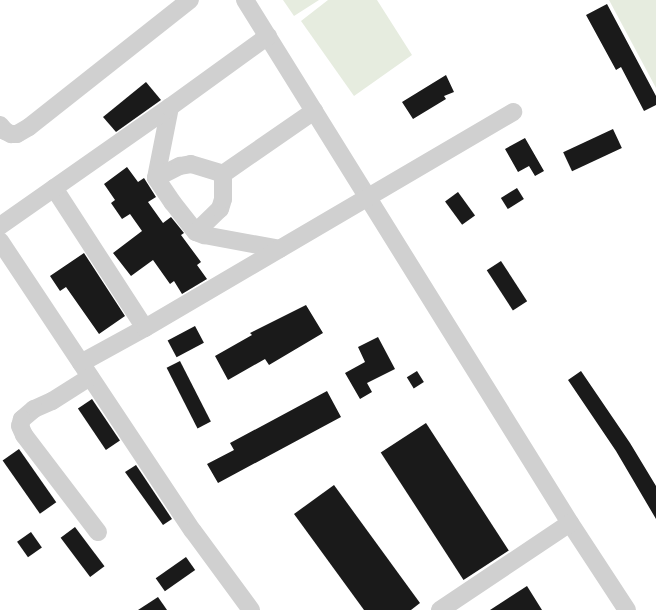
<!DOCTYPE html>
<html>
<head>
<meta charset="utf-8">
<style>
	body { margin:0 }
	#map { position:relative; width:656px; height:610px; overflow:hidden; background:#fff; font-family:Montserrat,sans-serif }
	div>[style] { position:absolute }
	.green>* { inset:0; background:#e6ecdf }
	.building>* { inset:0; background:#1a1a1a; transform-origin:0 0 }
	.minor>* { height:18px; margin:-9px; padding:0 9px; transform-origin:9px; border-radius:9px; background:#d0d0d0 }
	span { translate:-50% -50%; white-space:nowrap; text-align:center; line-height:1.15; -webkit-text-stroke:4px #fff; paint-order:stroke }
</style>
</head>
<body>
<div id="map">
	<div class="green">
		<i style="clip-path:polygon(283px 0,319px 0,294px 16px)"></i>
		<i style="clip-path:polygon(328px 0,377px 0,412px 55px,354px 96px,301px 21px)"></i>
		<i style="clip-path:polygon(609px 0,656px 0,656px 88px)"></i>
	</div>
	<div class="building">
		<i style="clip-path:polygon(607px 4px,656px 96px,656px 105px,644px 111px,621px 67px,616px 70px,586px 15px)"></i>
		<i style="clip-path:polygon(446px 75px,454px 92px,444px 96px,446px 99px,413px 119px,402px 102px)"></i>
		<i style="clip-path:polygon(146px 82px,161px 100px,116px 132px,103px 117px)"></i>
		<i style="left:613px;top:129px;width:21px;height:55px;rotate:65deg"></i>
		<i style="clip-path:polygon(525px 138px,544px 171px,535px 176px,529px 166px,518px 172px,505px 149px)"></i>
		<i style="clip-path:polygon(127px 167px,138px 182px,144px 178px,156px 197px,148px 202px,163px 223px,171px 217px,184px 233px,181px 235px,201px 262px,197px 265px,207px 279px,182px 294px,174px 281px,170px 284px,153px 260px,131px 276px,113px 253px,142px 231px,130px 214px,122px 219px,111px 203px,115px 200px,104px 184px)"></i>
		<i style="left:517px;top:188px;width:13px;height:19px;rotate:58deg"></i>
		<i style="left:458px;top:192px;width:29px;height:16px;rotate:54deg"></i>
		<i style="clip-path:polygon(84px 253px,125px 316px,99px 334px,66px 287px,60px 291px,50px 276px)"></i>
		<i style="left:501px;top:261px;width:48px;height:17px;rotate:57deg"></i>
		<i style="clip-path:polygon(306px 305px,323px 333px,269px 365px,265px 359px,228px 380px,215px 356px,252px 335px,250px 333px)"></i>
		<i style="left:195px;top:326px;width:19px;height:31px;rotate:62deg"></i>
		<i style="clip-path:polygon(378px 337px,395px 369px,367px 383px,372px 392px,360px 399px,345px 373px,365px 362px,358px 347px)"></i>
		<i style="left:180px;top:361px;width:68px;height:15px;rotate:63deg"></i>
		<i style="left:417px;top:371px;width:13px;height:12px;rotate:58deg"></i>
		<i style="clip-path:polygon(581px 371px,630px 443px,656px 486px,656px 519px,616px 451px,568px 380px)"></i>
		<i style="clip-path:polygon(327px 391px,341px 417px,218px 483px,207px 464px,234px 450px,230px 443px)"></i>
		<i style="left:92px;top:399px;width:50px;height:17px;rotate:56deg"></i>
		<i style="left:426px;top:423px;width:152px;height:54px;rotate:57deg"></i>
		<i style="left:19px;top:449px;width:65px;height:20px;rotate:55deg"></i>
		<i style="clip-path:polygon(136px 465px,172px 519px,163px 525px,125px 472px)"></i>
		<i style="clip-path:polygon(334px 485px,420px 603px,411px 610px,364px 610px,294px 514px)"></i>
		<i style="left:75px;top:527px;width:49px;height:18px;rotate:53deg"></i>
		<i style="left:31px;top:532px;width:19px;height:17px;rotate:55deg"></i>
		<i style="left:186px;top:557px;width:16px;height:37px;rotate:55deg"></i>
		<i style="clip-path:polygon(527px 586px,542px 610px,490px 610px)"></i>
		<i style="clip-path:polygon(158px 597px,167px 610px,138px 610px)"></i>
	</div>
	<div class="minor">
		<i style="left:245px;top:0;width:616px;rotate:58.14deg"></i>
		<i style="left:570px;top:523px;width:104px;rotate:56.8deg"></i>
		<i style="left:170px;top:107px;width:72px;rotate:101.2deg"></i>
		<i style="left:156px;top:178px;width:30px;rotate:56deg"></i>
		<i style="left:173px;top:203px;width:37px;rotate:52deg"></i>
		<i style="left:196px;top:232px;width:9px;rotate:21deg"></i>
		<i style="left:204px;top:235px;width:77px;rotate:10.4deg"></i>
		<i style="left:0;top:125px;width:8px;rotate:50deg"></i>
		<i style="left:5px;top:131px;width:7px;rotate:27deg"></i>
		<i style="left:11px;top:134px;width:6px"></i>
		<i style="left:17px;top:134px;width:14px;rotate:-30deg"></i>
		<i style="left:29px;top:127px;width:205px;rotate:-38.3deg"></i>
		<i style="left:223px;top:174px;width:111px;rotate:-34.7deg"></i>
		<i style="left:156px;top:178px;width:27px;rotate:-27deg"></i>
		<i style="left:180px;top:166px;width:11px;rotate:-10deg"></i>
		<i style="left:191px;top:164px;width:34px;rotate:17deg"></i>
		<i style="left:54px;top:188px;width:167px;rotate:57deg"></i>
		<i style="left:0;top:226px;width:208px;rotate:-35deg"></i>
		<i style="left:170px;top:107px;width:121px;rotate:-35.9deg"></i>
		<i style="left:196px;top:232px;width:33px;rotate:-44deg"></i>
		<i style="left:220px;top:209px;width:10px;rotate:-73deg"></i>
		<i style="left:223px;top:199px;width:25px;rotate:-90deg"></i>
		<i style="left:0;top:241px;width:348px;rotate:56.4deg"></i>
		<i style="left:193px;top:531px;width:98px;rotate:53.7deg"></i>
		<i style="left:81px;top:363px;width:73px;rotate:-28.7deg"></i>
		<i style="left:145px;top:328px;width:427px;rotate:-30.4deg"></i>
		<i style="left:90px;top:377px;width:45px;rotate:147.7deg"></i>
		<i style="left:52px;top:401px;width:20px;rotate:156deg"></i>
		<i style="left:34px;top:409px;width:16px;rotate:140deg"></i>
		<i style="left:22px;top:419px;width:7px;rotate:106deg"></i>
		<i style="left:20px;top:426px;width:10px;rotate:66deg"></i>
		<i style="left:24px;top:435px;width:122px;rotate:52.7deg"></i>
		<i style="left:440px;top:610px;width:156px;rotate:-33.8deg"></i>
	</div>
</div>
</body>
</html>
